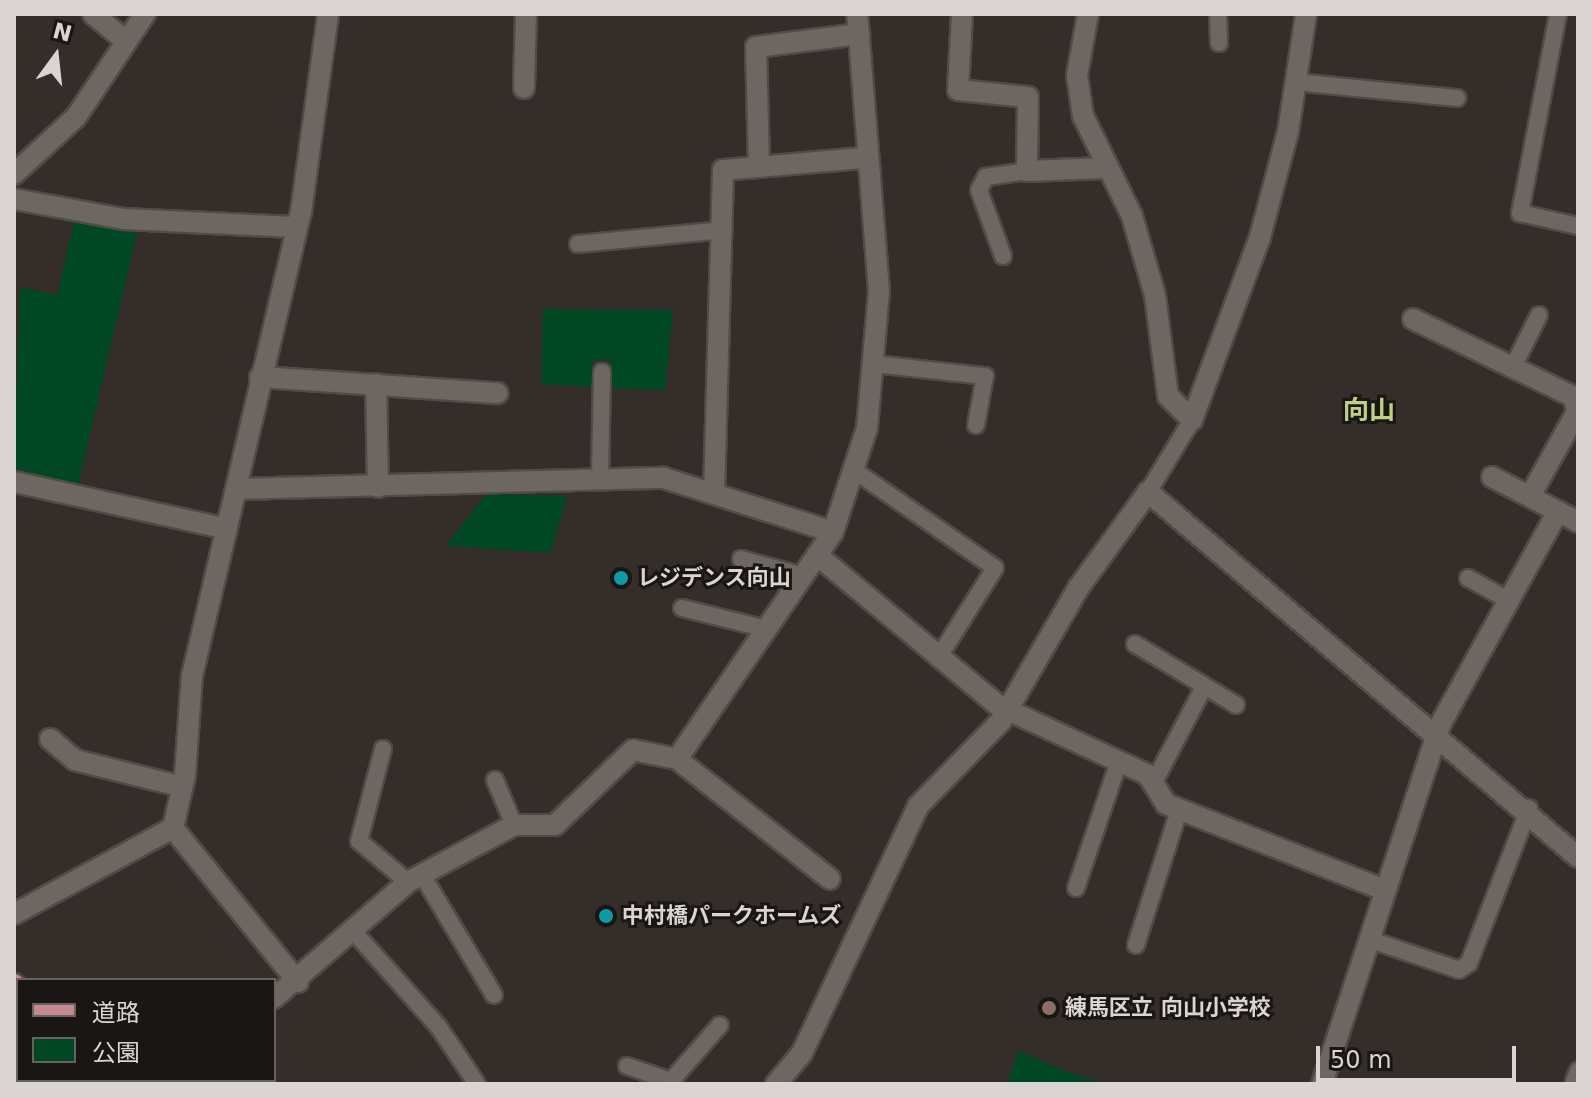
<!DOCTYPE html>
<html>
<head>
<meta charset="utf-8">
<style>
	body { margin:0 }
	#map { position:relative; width:1592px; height:1098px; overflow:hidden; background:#342d29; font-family:"DejaVu Sans","Noto Sans JP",sans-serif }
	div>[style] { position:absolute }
	.green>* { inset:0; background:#004824 }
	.roads { filter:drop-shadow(2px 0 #504b48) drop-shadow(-2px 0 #504b48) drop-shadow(0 2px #504b48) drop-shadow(0 -2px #504b48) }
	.lane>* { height:16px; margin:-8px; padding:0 8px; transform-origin:8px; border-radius:8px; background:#6e6661 }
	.street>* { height:20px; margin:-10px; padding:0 10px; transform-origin:10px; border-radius:10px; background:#6e6661 }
	.primary>* { height:20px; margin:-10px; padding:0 10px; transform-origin:10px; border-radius:10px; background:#c4888f }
	.dots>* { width:22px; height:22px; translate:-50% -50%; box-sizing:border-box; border:4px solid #191614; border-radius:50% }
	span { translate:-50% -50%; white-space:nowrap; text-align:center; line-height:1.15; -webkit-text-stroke:6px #191614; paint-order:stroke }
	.poi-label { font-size:22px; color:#dad5d3; font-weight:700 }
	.left { translate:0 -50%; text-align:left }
	.quarter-label { font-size:26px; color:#c0cf83; font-weight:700 }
	.frame { position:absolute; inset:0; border:16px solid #dad5d3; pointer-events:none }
	.legend { position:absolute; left:16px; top:978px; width:260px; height:104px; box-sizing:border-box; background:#191614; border:2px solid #666260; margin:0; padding:10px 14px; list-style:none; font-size:24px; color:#dad5d3 }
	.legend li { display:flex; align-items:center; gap:16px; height:40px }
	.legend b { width:40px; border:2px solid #666260 }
	.north { position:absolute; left:16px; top:16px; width:80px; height:80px; -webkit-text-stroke:6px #191614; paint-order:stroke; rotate:15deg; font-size:22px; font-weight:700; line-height:32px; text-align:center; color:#dad5d3 }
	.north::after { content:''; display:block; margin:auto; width:28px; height:36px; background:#dad5d3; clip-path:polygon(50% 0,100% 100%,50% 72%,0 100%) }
	.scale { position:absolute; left:1316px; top:1046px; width:200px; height:36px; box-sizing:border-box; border:4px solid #dad5d3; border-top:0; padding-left:10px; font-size:24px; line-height:28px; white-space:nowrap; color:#dad5d3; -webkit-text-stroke:6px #191614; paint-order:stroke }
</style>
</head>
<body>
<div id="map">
	<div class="green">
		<i style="clip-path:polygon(74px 222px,138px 229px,78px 485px,14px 468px,20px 287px,57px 295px)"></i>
		<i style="clip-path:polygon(543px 309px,673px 310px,665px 390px,610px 388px,610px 360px,593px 360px,592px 387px,541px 384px)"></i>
		<i style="clip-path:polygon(486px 494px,567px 496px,551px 553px,446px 546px)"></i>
		<i style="clip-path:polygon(1018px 1050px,1062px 1070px,1105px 1084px,1007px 1084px)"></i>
	</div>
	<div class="roads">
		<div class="lane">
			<i style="left:1218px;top:14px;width:29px;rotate:88deg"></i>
			<i style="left:1558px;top:14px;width:203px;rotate:100.8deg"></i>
			<i style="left:1520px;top:213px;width:59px;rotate:12.6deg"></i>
			<i style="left:1296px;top:82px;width:162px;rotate:5.7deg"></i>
			<i style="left:578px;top:244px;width:146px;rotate:-5.5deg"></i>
			<i style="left:1003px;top:256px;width:70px;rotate:-110deg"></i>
			<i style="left:979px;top:190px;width:15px;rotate:-62deg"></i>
			<i style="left:986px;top:177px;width:41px;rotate:-8.3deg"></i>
			<i style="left:874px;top:364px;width:112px;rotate:6.2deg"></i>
			<i style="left:985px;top:376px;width:50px;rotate:100.4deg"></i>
			<i style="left:1513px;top:367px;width:58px;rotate:-63.4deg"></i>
			<i style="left:855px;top:471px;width:170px;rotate:34.7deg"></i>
			<i style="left:995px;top:568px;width:107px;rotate:122.3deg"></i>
			<i style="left:600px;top:478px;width:106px;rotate:-88.9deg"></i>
			<i style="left:1148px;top:492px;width:84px;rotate:-58.6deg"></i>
			<i style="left:741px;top:559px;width:61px;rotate:15.2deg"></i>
			<i style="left:1468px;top:578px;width:48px;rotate:28.7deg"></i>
			<i style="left:682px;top:608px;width:82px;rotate:14deg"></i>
			<i style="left:1135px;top:644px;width:118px;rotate:31.1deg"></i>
			<i style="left:383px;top:749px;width:95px;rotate:104.6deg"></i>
			<i style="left:359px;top:841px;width:64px;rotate:39.9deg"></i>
			<i style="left:495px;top:780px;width:49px;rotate:67.1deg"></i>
			<i style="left:1153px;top:784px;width:110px;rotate:-62.3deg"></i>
			<i style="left:421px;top:873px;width:142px;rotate:59.1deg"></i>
			<i style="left:1076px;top:888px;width:134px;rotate:-71.3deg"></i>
			<i style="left:355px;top:933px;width:125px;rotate:48.3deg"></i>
			<i style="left:438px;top:1026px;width:70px;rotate:56.1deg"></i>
			<i style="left:1368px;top:939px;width:96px;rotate:18.8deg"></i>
			<i style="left:1459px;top:970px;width:12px;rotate:-35deg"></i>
			<i style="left:1469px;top:963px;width:166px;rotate:-68.8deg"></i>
			<i style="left:1136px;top:945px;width:142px;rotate:-72.3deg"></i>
			<i style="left:627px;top:1066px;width:46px;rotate:18.8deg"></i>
			<i style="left:671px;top:1081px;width:74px;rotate:-48.8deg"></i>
			<i style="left:1574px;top:1081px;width:11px;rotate:-68deg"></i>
		</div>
		<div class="street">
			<i style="left:93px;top:14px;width:43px;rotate:39.3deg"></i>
			<i style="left:962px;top:14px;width:76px;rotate:93deg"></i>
			<i style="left:958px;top:90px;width:70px;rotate:5.7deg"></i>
			<i style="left:1028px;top:97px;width:74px;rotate:90.8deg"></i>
			<i style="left:1027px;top:171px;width:77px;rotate:-2.2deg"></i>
			<i style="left:1088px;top:14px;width:62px;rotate:100.2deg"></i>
			<i style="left:1077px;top:75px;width:41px;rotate:81.7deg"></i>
			<i style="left:1083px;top:116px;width:111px;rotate:63.9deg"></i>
			<i style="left:1132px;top:216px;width:82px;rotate:73.8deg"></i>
			<i style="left:1155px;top:295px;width:102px;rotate:82.7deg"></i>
			<i style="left:1168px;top:396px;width:34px;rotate:45deg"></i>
			<i style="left:1192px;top:420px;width:195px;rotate:-69.6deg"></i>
			<i style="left:1260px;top:237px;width:109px;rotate:-75.1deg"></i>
			<i style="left:1288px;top:132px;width:119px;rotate:-81.3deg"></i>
			<i style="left:524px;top:88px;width:74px;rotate:-88.5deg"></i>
			<i style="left:759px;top:167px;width:120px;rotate:-91.4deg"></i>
			<i style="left:756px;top:47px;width:104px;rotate:-7.2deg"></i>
			<i style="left:14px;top:174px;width:84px;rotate:-42.6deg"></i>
			<i style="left:76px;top:117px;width:124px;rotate:-56.2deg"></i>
			<i style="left:14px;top:199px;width:111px;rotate:10.4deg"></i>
			<i style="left:123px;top:219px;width:172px;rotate:2.7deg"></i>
			<i style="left:1413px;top:319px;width:179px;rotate:25.8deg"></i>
			<i style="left:1574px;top:397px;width:15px;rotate:79deg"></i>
			<i style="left:1577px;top:412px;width:96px;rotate:119.2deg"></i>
			<i style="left:260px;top:377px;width:238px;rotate:3.9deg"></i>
			<i style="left:376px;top:384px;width:103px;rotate:88.9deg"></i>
			<i style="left:1492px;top:477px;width:97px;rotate:27.6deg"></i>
			<i style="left:14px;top:482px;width:218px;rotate:12.4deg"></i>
			<i style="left:237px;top:489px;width:427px;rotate:-1.5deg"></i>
			<i style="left:664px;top:478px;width:177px;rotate:17.7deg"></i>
			<i style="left:714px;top:494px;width:324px;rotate:-88.4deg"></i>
			<i style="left:723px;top:170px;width:142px;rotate:-4.9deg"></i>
			<i style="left:817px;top:555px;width:236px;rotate:39.7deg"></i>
			<i style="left:999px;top:706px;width:164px;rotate:24.8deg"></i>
			<i style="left:1148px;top:775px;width:34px;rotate:58deg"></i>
			<i style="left:1166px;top:804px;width:234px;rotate:21.5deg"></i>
			<i style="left:50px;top:739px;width:33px;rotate:40deg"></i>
			<i style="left:75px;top:760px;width:111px;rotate:14deg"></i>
			<i style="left:677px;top:759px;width:275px;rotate:-55.5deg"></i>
			<i style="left:833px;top:532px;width:109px;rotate:-71.9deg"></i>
			<i style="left:867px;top:428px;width:138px;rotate:-85deg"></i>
			<i style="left:879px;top:291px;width:278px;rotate:-94.5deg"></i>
			<i style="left:14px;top:914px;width:181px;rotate:-28.4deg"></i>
			<i style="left:298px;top:982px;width:198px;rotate:-129.1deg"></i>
			<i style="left:173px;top:828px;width:54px;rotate:-77.2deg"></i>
			<i style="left:185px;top:775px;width:99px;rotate:-86deg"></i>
			<i style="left:192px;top:676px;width:477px;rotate:-76.8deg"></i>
			<i style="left:301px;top:212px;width:200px;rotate:-82.2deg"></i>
			<i style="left:274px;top:998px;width:177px;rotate:-40.9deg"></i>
			<i style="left:408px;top:882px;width:120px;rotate:-28.3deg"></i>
			<i style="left:514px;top:825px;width:41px"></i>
			<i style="left:555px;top:825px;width:108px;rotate:-43.9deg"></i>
			<i style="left:633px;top:750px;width:45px;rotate:11.6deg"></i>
			<i style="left:677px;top:759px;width:194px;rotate:38.1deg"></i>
			<i style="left:152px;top:1084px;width:6px;rotate:-45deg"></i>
			<i style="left:776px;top:1084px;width:40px;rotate:-50deg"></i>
			<i style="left:802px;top:1053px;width:273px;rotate:-64.8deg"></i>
			<i style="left:918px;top:806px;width:119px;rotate:-45.7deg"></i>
			<i style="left:1001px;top:721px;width:155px;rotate:-59.8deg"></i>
			<i style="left:1079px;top:587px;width:117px;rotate:-54deg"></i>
			<i style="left:1148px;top:492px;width:564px;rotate:40.33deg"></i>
			<i style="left:1322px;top:1084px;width:378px;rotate:-71.8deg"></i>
			<i style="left:1440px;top:725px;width:244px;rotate:-61.1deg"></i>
		</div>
		<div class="primary">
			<i style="left:14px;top:984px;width:6px;rotate:45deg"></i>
			<i style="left:14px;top:1042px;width:5px;rotate:37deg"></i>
			<i style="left:59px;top:1080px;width:6px;rotate:39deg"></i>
			<i style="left:127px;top:1080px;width:6px;rotate:39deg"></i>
		</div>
	</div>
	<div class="dots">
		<i style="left:621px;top:578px;background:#0f9aa8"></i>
		<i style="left:606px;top:916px;background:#0f9aa8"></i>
		<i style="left:1049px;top:1008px;background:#8d6e63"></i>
	</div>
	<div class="poi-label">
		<span class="left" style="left:637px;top:578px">レジデンス向山</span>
		<span class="left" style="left:622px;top:916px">中村橋パークホームズ</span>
		<span class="left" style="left:1065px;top:1008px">練馬区立 向山小学校</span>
	</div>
	<div class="quarter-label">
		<span style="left:1369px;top:411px">向山</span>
	</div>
	<div class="frame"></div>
	<ul class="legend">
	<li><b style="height:10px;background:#c4888f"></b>道路</li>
	<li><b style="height:22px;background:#004824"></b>公園</li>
	</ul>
	<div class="north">N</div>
	<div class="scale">50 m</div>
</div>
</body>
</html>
